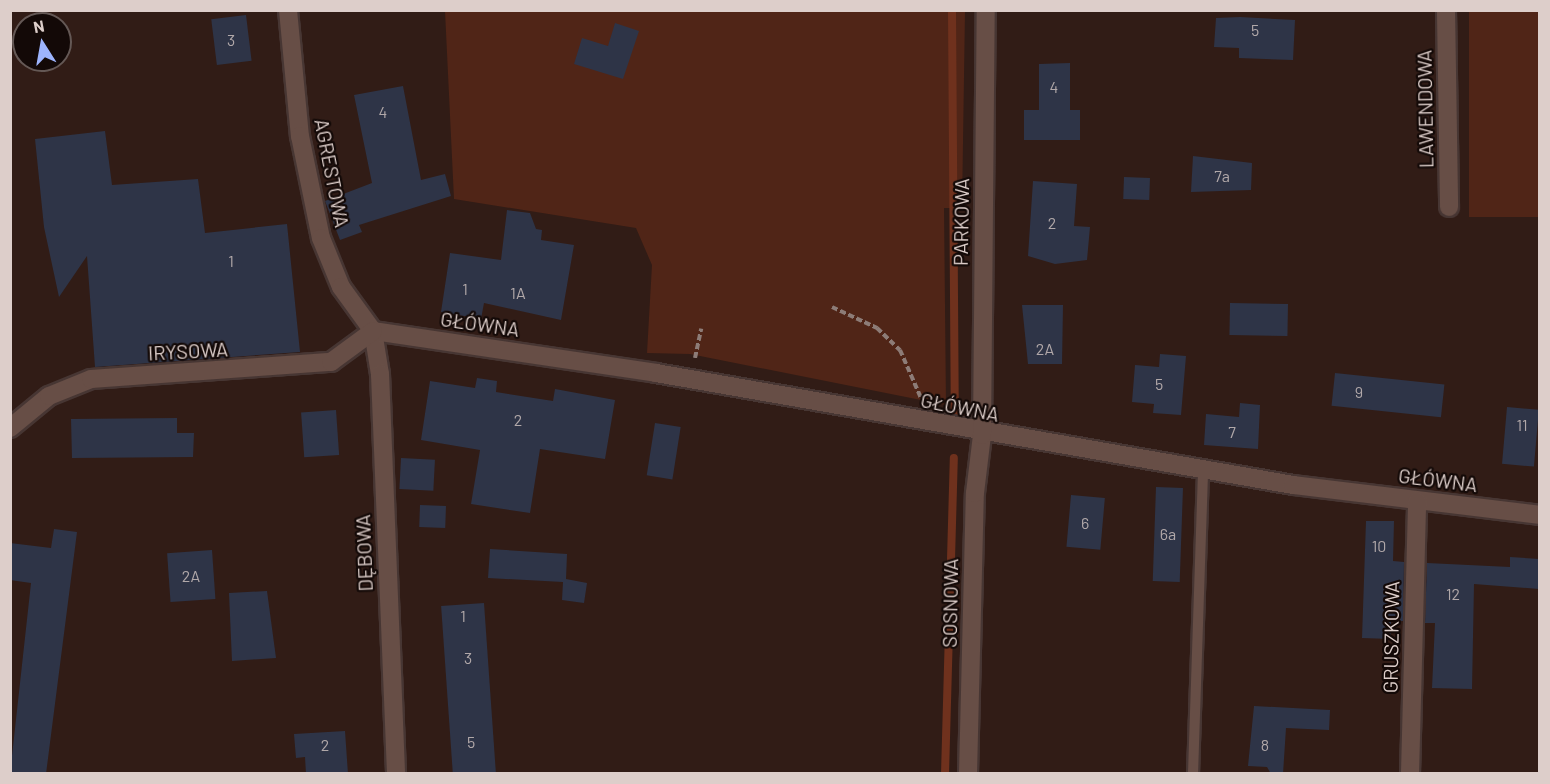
<!DOCTYPE html>
<html>
<head>
<meta charset="utf-8">
<style>
	body { margin:0 }
	#map { position:relative; width:1550px; height:784px; overflow:hidden; background:#311c16; font-family:Barlow,sans-serif }
	div>[style] { position:absolute }
	.green>* { inset:0; background:#502517; transform-origin:0 0 }
	.stream>* { height:8px; margin:-4px; padding:0 4px; transform-origin:4px; border-radius:4px; background:#6f311d }
	.building>* { inset:0; background:#2e3447; transform-origin:0 0 }
	.path>* { height:4px; margin-top:-2px; transform-origin:0; background:repeating-linear-gradient(90deg,#8d7c77 0 6px,transparent 0 9px) }
	.roads { filter:drop-shadow(2px 0 #473633) drop-shadow(-2px 0 #473633) drop-shadow(0 2px #473633) drop-shadow(0 -2px #473633) }
	.lane>* { height:10px; margin:-5px; padding:0 5px; transform-origin:5px; border-radius:5px; background:#674e46 }
	.street>* { height:18px; margin:-9px; padding:0 9px; transform-origin:9px; border-radius:9px; background:#674e46 }
	span { translate:-50% -50%; white-space:nowrap; text-align:center; line-height:1.15; -webkit-text-stroke:4.5px #130907; paint-order:stroke }
	.number-label { font-size:16px; color:#b1a8a9 }
	.number-label span { -webkit-text-stroke-width:0 }
	.street-label { font-size:20px; color:#ddceca }
	.frame { position:absolute; inset:0; border:12px solid #ddceca; pointer-events:none }
	.north { position:absolute; left:12px; top:12px; width:60px; height:60px; box-sizing:border-box; background:#130907; border:2px solid #645855; border-radius:50%; rotate:349deg; font-size:16px; font-weight:700; line-height:24px; text-align:center; color:#ddceca }
	.north::after { content:''; display:block; margin:auto; width:21px; height:27px; background:#9db4fd; clip-path:polygon(50% 0,100% 100%,50% 72%,0 100%) }
</style>
</head>
<body>
<div id="map">
	<div class="green">
		<i style="clip-path:polygon(445px 11px,965px 11px,962px 208px,944px 208px,946px 405px,690px 354px,647px 353px,652px 265px,636px 228px,454px 199px)"></i>
		<i style="left:1469px;top:11px;width:70px;height:206px"></i>
	</div>
	<div class="stream">
		<i style="left:952px;top:10px;width:407px;rotate:89.6deg"></i>
		<i style="left:945px;top:774px;width:316px;rotate:-88.4deg"></i>
	</div>
	<div class="building">
		<i style="left:246px;top:15px;width:46px;height:35px;rotate:83deg"></i>
		<i style="clip-path:polygon(1240px 17px,1295px 20px,1293px 60px,1239px 58px,1239px 48px,1214px 47px,1216px 18px)"></i>
		<i style="clip-path:polygon(615px 23px,639px 31px,623px 79px,574px 64px,582px 38px,608px 46px)"></i>
		<i style="clip-path:polygon(1070px 63px,1070px 110px,1080px 110px,1080px 140px,1024px 140px,1024px 110px,1039px 110px,1039px 64px)"></i>
		<i style="clip-path:polygon(403px 86px,421px 180px,445px 174px,451px 196px,359px 225px,362px 232px,340px 240px,325px 201px,372px 183px,354px 95px)"></i>
		<i style="clip-path:polygon(105px 131px,112px 185px,198px 179px,205px 233px,287px 224px,300px 352px,95px 367px,87px 256px,59px 297px,44px 227px,35px 139px)"></i>
		<i style="clip-path:polygon(1193px 156px,1252px 163px,1251px 190px,1191px 192px)"></i>
		<i style="left:1124px;top:177px;width:26px;height:22px;rotate:2deg"></i>
		<i style="clip-path:polygon(1033px 181px,1077px 184px,1074px 226px,1090px 227px,1087px 260px,1055px 264px,1028px 256px)"></i>
		<i style="clip-path:polygon(507px 210px,530px 213px,536px 229px,542px 230px,541px 240px,574px 245px,561px 320px,484px 303px,481px 319px,441px 312px,450px 253px,501px 260px)"></i>
		<i style="left:1230px;top:303px;width:58px;height:32px;rotate:1deg"></i>
		<i style="clip-path:polygon(1022px 305px,1063px 305px,1062px 364px,1028px 364px)"></i>
		<i style="clip-path:polygon(1160px 354px,1186px 356px,1181px 415px,1153px 413px,1154px 404px,1132px 402px,1135px 365px,1159px 367px)"></i>
		<i style="left:1335px;top:373px;width:110px;height:33px;rotate:6deg"></i>
		<i style="clip-path:polygon(477px 378px,497px 381px,496px 392px,553px 401px,555px 389px,615px 400px,605px 459px,540px 449px,530px 513px,471px 504px,480px 450px,421px 440px,430px 381px,475px 388px)"></i>
		<i style="clip-path:polygon(1240px 403px,1260px 405px,1258px 449px,1204px 445px,1206px 414px,1239px 417px)"></i>
		<i style="left:1507px;top:407px;width:32px;height:57px;rotate:5deg"></i>
		<i style="left:336px;top:410px;width:45px;height:35px;rotate:86deg"></i>
		<i style="clip-path:polygon(177px 418px,177px 433px,194px 433px,193px 457px,72px 458px,71px 419px)"></i>
		<i style="left:655px;top:423px;width:26px;height:53px;rotate:9deg"></i>
		<i style="left:401px;top:458px;width:34px;height:31px;rotate:3deg"></i>
		<i style="left:1156px;top:487px;width:27px;height:94px;rotate:2deg"></i>
		<i style="left:1071px;top:495px;width:34px;height:52px;rotate:5deg"></i>
		<i style="left:420px;top:505px;width:26px;height:22px;rotate:2deg"></i>
		<i style="clip-path:polygon(1366px 521px,1394px 521px,1393px 561px,1404px 562px,1403px 621px,1391px 621px,1391px 639px,1362px 638px)"></i>
		<i style="clip-path:polygon(54px 529px,77px 532px,46px 774px,10px 774px,31px 583px,10px 580px,10px 543px,51px 548px)"></i>
		<i style="clip-path:polygon(490px 549px,567px 554px,566px 579px,587px 583px,584px 603px,562px 600px,563px 582px,488px 578px)"></i>
		<i style="left:212px;top:550px;width:49px;height:45px;rotate:86deg"></i>
		<i style="clip-path:polygon(1510px 557px,1539px 559px,1539px 589px,1474px 584px,1472px 689px,1432px 688px,1435px 623px,1425px 623px,1427px 563px,1510px 567px)"></i>
		<i style="clip-path:polygon(267px 591px,276px 658px,232px 661px,229px 593px)"></i>
		<i style="left:484px;top:603px;width:171px;height:43px;rotate:86deg"></i>
		<i style="clip-path:polygon(1254px 706px,1330px 710px,1329px 730px,1286px 728px,1283px 774px,1271px 774px,1267px 767px,1248px 766px)"></i>
		<i style="clip-path:polygon(345px 731px,348px 774px,306px 774px,305px 757px,296px 758px,294px 734px)"></i>
	</div>
	<div class="path">
		<i style="left:832px;top:307px;width:50px;rotate:25deg"></i>
		<i style="left:877px;top:328px;width:32px;rotate:44deg"></i>
		<i style="left:900px;top:350px;width:52px;rotate:66.4deg"></i>
		<i style="left:695px;top:358px;width:30px;rotate:-78deg"></i>
	</div>
	<div class="roads">
		<div class="lane">
			<i style="left:1193px;top:774px;width:304px;rotate:-88.1deg"></i>
		</div>
		<div class="street">
			<i style="left:288px;top:10px;width:127px;rotate:84.6deg"></i>
			<i style="left:300px;top:136px;width:104px;rotate:78.4deg"></i>
			<i style="left:321px;top:238px;width:53px;rotate:67.8deg"></i>
			<i style="left:341px;top:287px;width:54px;rotate:54deg"></i>
			<i style="left:373px;top:331px;width:44px;rotate:80.8deg"></i>
			<i style="left:380px;top:374px;width:400px;rotate:87.7deg"></i>
			<i style="left:1446px;top:10px;width:197px;rotate:89.1deg"></i>
			<i style="left:373px;top:331px;width:286px;rotate:8.4deg"></i>
			<i style="left:656px;top:373px;width:647px;rotate:9.97deg"></i>
			<i style="left:1293px;top:485px;width:249px;rotate:6.9deg"></i>
			<i style="left:10px;top:428px;width:50px;rotate:-39.4deg"></i>
			<i style="left:49px;top:396px;width:45px;rotate:-22deg"></i>
			<i style="left:91px;top:379px;width:241px;rotate:-4.1deg"></i>
			<i style="left:331px;top:362px;width:52px;rotate:-36.4deg"></i>
			<i style="left:968px;top:774px;width:281px;rotate:-88.6deg"></i>
			<i style="left:975px;top:493px;width:58px;rotate:-83.1deg"></i>
			<i style="left:982px;top:435px;width:425px;rotate:-89.5deg"></i>
			<i style="left:1410px;top:774px;width:273px;rotate:-88.5deg"></i>
		</div>
	</div>
	<div class="number-label">
		<span style="left:1255px;top:30px">5</span>
		<span style="left:231px;top:40px">3</span>
		<span style="left:1054px;top:87px">4</span>
		<span style="left:383px;top:112px">4</span>
		<span style="left:1222px;top:176px">7a</span>
		<span style="left:1052px;top:223px">2</span>
		<span style="left:231px;top:261px">1</span>
		<span style="left:465px;top:289px">1</span>
		<span style="left:518px;top:293px">1A</span>
		<span style="left:1045px;top:349px">2A</span>
		<span style="left:1159px;top:384px">5</span>
		<span style="left:1359px;top:392px">9</span>
		<span style="left:518px;top:420px">2</span>
		<span style="left:1522px;top:425px">11</span>
		<span style="left:1232px;top:432px">7</span>
		<span style="left:1085px;top:523px">6</span>
		<span style="left:1168px;top:534px">6a</span>
		<span style="left:1379px;top:546px">10</span>
		<span style="left:191px;top:576px">2A</span>
		<span style="left:1453px;top:594px">12</span>
		<span style="left:463px;top:616px">1</span>
		<span style="left:468px;top:658px">3</span>
		<span style="left:471px;top:742px">5</span>
		<span style="left:325px;top:745px">2</span>
		<span style="left:1265px;top:745px">8</span>
	</div>
	<div class="street-label">
		<span style="left:1425px;top:109px;rotate:-91deg">LAWENDOWA</span>
		<span style="left:332px;top:173px;rotate:79deg">AGRESTOWA</span>
		<span style="left:961px;top:222px;rotate:-89deg">PARKOWA</span>
		<span style="left:480px;top:324px;rotate:8deg">GŁÓWNA</span>
		<span style="left:188px;top:351px;rotate:-3deg">IRYSOWA</span>
		<span style="left:960px;top:407px;rotate:11deg">GŁÓWNA</span>
		<span style="left:1438px;top:480px;rotate:7deg">GŁÓWNA</span>
		<span style="left:364px;top:553px;rotate:-92deg">DĘBOWA</span>
		<span style="left:950px;top:603px;rotate:-89deg">SOSNOWA</span>
		<span style="left:1391px;top:637px;rotate:-89deg">GRUSZKOWA</span>
	</div>
	<div class="frame"></div>
	<div class="north">N</div>
</div>
</body>
</html>
